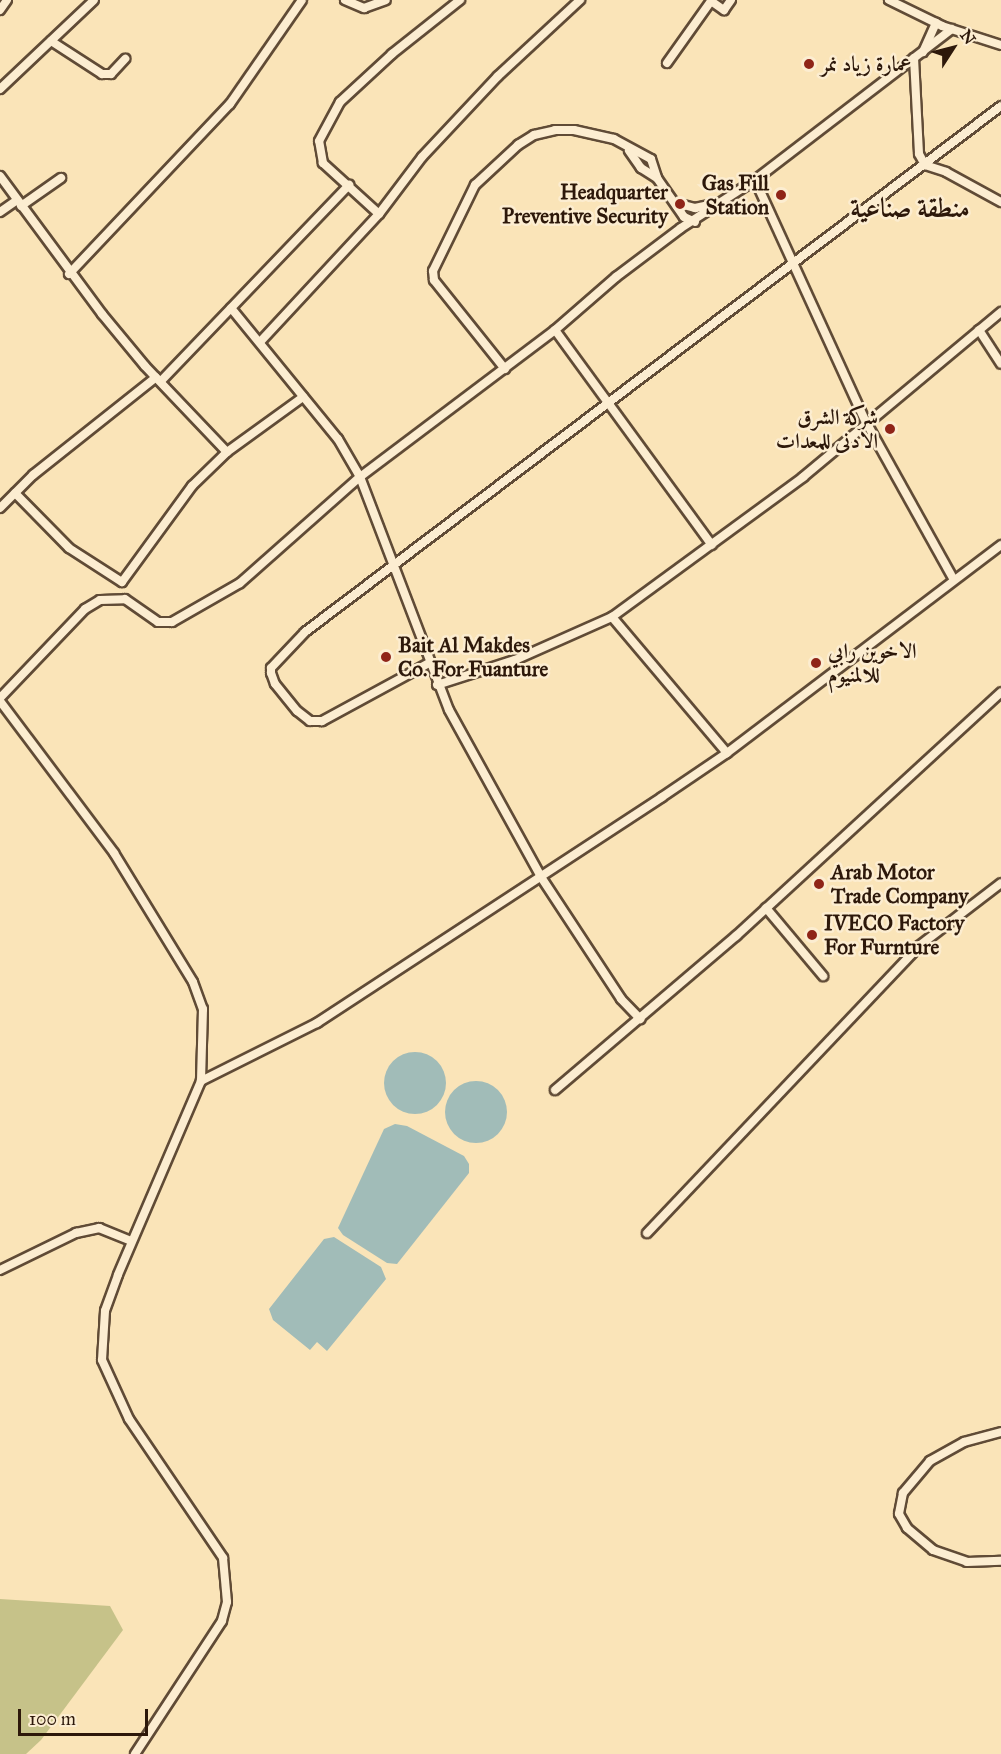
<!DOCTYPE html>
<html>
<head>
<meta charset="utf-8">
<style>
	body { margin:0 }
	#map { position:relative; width:1001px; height:1754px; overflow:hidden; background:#fae4b8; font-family:"IM FELL Great Primer",Amiri,serif }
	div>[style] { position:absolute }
	.green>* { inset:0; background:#c6c289 }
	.water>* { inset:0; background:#a1bcb8 }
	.round { border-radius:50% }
	.roads { filter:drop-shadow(2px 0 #604b36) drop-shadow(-2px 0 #604b36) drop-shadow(0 2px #604b36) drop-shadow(0 -2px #604b36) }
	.minor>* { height:8px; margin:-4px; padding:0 4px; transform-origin:4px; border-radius:4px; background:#fcedd1 }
	.dots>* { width:16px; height:16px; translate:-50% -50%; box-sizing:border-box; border:3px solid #fcedd1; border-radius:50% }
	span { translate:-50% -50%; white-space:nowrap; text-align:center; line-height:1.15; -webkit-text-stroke:5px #fcedd1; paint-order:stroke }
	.poi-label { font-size:21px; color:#2d180a; font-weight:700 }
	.left { translate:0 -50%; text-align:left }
	.right { translate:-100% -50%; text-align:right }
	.district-label { font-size:27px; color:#2d180a; font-weight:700 }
	.north { position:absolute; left:923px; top:18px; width:60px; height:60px; -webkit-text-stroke:4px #fcedd1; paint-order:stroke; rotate:54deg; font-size:16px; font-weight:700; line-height:24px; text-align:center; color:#2d180a }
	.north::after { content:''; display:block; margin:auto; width:21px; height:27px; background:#2d180a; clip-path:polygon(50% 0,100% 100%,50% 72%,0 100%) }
	.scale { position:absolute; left:18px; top:1709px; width:130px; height:27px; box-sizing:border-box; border:3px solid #2d180a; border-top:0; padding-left:8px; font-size:18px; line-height:21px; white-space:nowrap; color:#2d180a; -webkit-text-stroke:4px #fcedd1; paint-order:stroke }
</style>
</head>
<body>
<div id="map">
	<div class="green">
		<i style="clip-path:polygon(0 1599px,110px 1606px,123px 1630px,41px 1740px,26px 1754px,0 1754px)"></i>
	</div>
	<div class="water">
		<i class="round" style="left:384px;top:1052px;width:62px;height:62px"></i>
		<i class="round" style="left:445px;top:1081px;width:62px;height:62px"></i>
		<i style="clip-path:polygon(395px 1124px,407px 1126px,464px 1156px,469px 1164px,469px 1173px,397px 1264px,387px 1263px,343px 1235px,338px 1228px,384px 1129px)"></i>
		<i style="clip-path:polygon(334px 1237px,381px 1267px,386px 1279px,327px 1351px,317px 1342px,310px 1350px,273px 1320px,269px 1309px,324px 1239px)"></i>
	</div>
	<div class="roads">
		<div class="minor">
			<i style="left:345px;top:0;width:21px;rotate:23deg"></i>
			<i style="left:364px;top:8px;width:23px;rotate:-20deg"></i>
			<i style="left:889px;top:0;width:59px;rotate:26.1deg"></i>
			<i style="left:942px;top:26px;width:62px;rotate:17.9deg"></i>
			<i style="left:0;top:10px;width:12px;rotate:-55deg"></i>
			<i style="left:51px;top:41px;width:61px;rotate:32.9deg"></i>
			<i style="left:102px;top:74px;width:9px"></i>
			<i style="left:111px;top:74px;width:21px;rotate:-47deg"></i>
			<i style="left:923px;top:52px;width:32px;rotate:-66deg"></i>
			<i style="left:914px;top:58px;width:96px;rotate:87deg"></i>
			<i style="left:919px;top:154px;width:13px;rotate:61deg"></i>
			<i style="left:925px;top:165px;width:22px;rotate:18deg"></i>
			<i style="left:946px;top:172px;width:63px;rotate:28.6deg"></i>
			<i style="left:667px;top:63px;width:76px;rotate:-54.6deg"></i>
			<i style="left:711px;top:1px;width:16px;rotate:35deg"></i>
			<i style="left:724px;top:10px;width:12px;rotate:-55deg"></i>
			<i style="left:0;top:89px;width:129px;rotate:-43.4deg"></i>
			<i style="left:0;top:176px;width:172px;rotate:53.5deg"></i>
			<i style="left:102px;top:314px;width:67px;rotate:50.4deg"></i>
			<i style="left:145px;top:366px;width:119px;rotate:46.4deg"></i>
			<i style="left:227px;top:452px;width:94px;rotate:-35.9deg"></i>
			<i style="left:657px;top:178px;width:47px;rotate:55.3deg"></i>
			<i style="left:684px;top:217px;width:12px;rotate:24deg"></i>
			<i style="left:755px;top:180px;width:266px;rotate:65.4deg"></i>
			<i style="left:866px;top:422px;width:179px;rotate:60.9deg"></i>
			<i style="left:676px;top:203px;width:20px;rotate:15deg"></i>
			<i style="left:695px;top:208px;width:24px;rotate:-12deg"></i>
			<i style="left:21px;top:206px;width:49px;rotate:-35deg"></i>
			<i style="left:0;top:212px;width:21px;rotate:-35deg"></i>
			<i style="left:379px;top:214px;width:76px;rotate:-137.7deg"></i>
			<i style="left:323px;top:163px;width:22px;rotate:-100deg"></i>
			<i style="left:319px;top:141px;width:44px;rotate:-61.7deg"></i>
			<i style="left:340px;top:102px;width:71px;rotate:-42.7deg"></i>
			<i style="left:392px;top:54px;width:87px;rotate:-38.5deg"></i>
			<i style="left:69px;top:274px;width:234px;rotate:-46.6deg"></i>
			<i style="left:230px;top:104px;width:126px;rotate:-55.3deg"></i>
			<i style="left:231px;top:308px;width:169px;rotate:50.8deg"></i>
			<i style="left:338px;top:439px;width:44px;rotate:59.9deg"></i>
			<i style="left:360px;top:477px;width:249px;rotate:69.1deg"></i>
			<i style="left:449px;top:710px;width:191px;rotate:61.1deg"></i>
			<i style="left:541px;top:877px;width:146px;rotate:56.7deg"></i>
			<i style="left:621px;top:999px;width:28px;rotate:46deg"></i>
			<i style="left:555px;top:330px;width:266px;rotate:53.9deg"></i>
			<i style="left:979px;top:330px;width:40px;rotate:57.1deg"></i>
			<i style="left:260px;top:342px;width:175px;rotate:-47.1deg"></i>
			<i style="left:379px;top:214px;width:71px;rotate:-53deg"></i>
			<i style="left:422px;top:157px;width:111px;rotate:-46.8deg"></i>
			<i style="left:498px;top:76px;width:112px;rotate:-42.8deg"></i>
			<i style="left:505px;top:369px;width:114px;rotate:-128.6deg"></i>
			<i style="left:434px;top:280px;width:9px;rotate:-96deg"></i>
			<i style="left:433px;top:271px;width:96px;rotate:-64deg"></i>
			<i style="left:475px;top:185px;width:59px;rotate:-42.9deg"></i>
			<i style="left:518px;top:145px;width:19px;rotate:-32deg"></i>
			<i style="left:534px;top:135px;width:22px;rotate:-13deg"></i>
			<i style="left:555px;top:130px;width:19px"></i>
			<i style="left:574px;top:130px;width:41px;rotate:12.7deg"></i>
			<i style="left:614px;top:139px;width:42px;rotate:28.4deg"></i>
			<i style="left:651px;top:159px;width:20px;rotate:72deg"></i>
			<i style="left:657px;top:178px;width:19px;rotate:-148deg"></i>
			<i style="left:641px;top:168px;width:21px;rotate:-125deg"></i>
			<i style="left:161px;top:381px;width:272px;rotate:-46.2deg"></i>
			<i style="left:15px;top:493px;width:77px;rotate:45.5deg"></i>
			<i style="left:69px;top:548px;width:63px;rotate:32.7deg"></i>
			<i style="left:122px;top:582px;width:119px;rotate:-53.9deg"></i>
			<i style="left:192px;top:486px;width:49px;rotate:-44.2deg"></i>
			<i style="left:0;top:508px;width:47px;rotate:-45deg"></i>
			<i style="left:33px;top:475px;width:157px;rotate:-38.5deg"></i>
			<i style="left:612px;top:617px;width:178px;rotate:49.8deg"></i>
			<i style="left:429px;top:663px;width:122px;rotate:151.5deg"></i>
			<i style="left:322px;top:721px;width:12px;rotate:180deg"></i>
			<i style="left:310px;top:721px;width:16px;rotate:-142deg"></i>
			<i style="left:297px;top:711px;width:35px;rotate:-129deg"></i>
			<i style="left:275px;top:684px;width:12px;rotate:-110deg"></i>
			<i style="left:271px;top:673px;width:5px;rotate:-90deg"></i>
			<i style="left:271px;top:668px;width:50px;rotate:-46.6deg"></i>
			<i style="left:305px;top:632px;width:872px;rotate:-37.08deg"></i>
			<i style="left:437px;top:685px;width:82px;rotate:-17.8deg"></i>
			<i style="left:515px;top:660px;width:106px;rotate:-23.9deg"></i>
			<i style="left:612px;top:617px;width:237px;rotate:-36.2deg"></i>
			<i style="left:803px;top:477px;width:258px;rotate:-39.8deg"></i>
			<i style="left:0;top:698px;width:123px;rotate:-46.3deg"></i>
			<i style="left:85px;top:609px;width:17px;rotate:-31deg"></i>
			<i style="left:100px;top:600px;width:25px;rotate:-2deg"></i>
			<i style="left:125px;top:599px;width:40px;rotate:34.9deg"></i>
			<i style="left:158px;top:622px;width:14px"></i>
			<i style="left:172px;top:622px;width:78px;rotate:-29.8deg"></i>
			<i style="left:240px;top:583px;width:160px;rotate:-41.5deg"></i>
			<i style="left:360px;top:477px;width:244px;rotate:-37deg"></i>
			<i style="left:555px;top:330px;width:81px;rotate:-41deg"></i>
			<i style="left:616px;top:277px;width:81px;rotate:-37deg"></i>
			<i style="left:681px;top:228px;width:88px;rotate:-33deg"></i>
			<i style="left:755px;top:180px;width:248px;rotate:-37.5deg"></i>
			<i style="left:0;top:701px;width:190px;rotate:53.1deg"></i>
			<i style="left:114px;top:853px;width:151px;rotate:58.5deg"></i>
			<i style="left:193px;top:982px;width:29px;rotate:70deg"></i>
			<i style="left:203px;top:1009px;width:72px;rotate:91.6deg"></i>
			<i style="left:201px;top:1081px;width:211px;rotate:113.2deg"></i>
			<i style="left:118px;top:1275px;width:38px;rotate:110deg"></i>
			<i style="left:105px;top:1311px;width:49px;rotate:93.5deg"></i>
			<i style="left:102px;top:1360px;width:65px;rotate:65.4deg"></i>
			<i style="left:129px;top:1419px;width:168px;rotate:55.9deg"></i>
			<i style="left:223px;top:1558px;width:44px;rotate:84.8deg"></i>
			<i style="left:227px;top:1602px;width:20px;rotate:105deg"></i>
			<i style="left:222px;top:1621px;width:159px;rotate:123.2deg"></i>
			<i style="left:766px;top:908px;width:89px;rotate:50deg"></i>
			<i style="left:201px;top:1081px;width:130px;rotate:-26.6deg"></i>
			<i style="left:317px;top:1023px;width:412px;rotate:-33.2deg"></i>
			<i style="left:662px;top:797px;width:78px;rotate:-34.1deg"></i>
			<i style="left:727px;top:753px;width:344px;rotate:-37.2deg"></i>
			<i style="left:555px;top:1090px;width:238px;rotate:-40.4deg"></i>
			<i style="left:736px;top:936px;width:360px;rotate:-42.6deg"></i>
			<i style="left:647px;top:1233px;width:395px;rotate:-46.5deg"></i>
			<i style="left:919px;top:946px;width:103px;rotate:-37.5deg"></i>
			<i style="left:0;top:1270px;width:85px;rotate:-26deg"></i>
			<i style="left:76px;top:1233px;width:24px;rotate:-12deg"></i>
			<i style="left:99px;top:1228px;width:35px;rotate:22deg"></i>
			<i style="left:1001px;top:1432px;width:38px;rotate:165deg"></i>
			<i style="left:964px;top:1442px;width:39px;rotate:151deg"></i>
			<i style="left:930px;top:1461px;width:42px;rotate:130.2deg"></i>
			<i style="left:903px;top:1493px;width:21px;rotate:101deg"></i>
			<i style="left:899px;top:1514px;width:16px;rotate:60deg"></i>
			<i style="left:907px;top:1528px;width:34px;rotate:40deg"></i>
			<i style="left:933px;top:1550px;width:36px;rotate:19deg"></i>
			<i style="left:967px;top:1562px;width:34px;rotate:-2deg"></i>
		</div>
	</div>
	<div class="dots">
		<i style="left:809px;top:64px;background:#8f2418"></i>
		<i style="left:781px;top:195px;background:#8f2418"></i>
		<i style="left:680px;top:204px;background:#8f2418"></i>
		<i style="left:890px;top:429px;background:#8f2418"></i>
		<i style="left:386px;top:657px;background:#8f2418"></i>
		<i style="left:816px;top:663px;background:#8f2418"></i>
		<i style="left:819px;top:884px;background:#8f2418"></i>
		<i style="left:812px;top:935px;background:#8f2418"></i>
	</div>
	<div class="poi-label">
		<span class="left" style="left:821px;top:64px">عمارة زياد نمر</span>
		<span class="right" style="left:769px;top:195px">Gas Fill<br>Station</span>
		<span class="right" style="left:668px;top:204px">Headquarter<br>Preventive Security</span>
		<span class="right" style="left:878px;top:429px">شركة الشرق<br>الادنى للمعدات</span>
		<span class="left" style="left:398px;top:657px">Bait Al Makdes<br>Co. For Fuanture</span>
		<span class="left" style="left:828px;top:663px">الاخوين رابي<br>للالمنيوم</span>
		<span class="left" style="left:831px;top:884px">Arab Motor<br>Trade Company</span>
		<span class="left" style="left:824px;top:935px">IVECO Factory<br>For Furnture</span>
	</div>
	<div class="district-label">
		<span style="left:910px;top:208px">منطقة صناعية</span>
	</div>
	<div class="north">N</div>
	<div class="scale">100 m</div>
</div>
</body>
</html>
